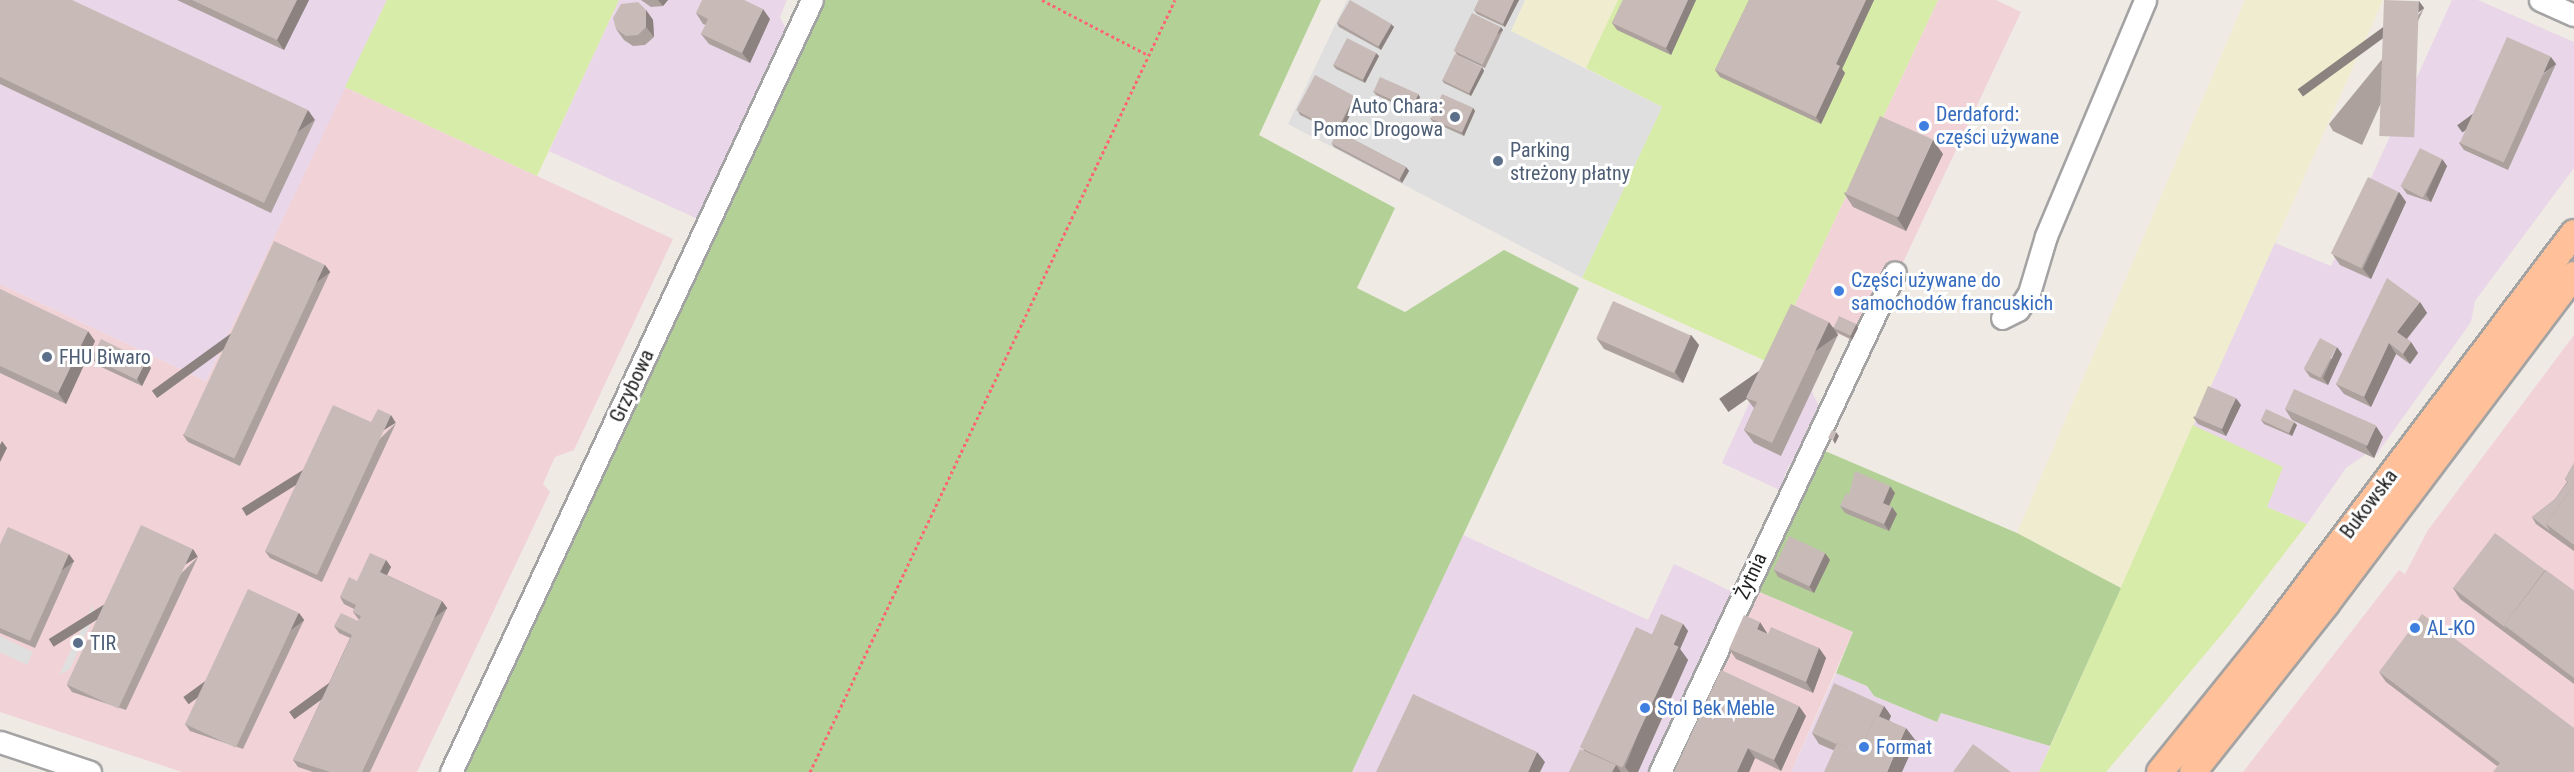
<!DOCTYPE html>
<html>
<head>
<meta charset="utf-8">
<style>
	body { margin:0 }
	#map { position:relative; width:2574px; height:772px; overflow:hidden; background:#f0eae4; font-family:"Roboto Condensed",sans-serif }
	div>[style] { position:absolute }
	.commercial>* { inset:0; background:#f1d3d7 }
	.industrial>* { inset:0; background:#e9d6e9 }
	.farmland>* { inset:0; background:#f0eccf }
	.grass>* { inset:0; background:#d7eca8 }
	.forest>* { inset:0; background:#b3d197 }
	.parking>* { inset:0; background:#dfdfdf }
	.path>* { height:3px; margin-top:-1.5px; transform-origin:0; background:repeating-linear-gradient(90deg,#ff6674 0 3px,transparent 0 6px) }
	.roads { filter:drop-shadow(2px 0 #a3a3a3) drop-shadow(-2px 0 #a3a3a3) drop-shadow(0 2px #a3a3a3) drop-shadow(0 -2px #a3a3a3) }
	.minor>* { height:21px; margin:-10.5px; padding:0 10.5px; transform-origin:10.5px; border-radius:10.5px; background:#fff }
	.major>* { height:26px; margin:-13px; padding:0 13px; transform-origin:13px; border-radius:13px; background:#ffc09a }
	.wall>* { inset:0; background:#aca19d }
	.shaded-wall>* { inset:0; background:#8c8380; transform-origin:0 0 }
	.building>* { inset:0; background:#c8bbb7; transform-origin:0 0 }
	.dots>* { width:16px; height:16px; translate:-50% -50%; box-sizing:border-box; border:3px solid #fff; border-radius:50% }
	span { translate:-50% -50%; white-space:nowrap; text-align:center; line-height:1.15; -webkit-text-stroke:6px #fff; paint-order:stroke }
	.service-label { font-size:20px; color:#4e5e75 }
	.right { translate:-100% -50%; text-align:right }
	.left { translate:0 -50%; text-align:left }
	.shop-label { font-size:20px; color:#366cbe }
	.street-label { font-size:20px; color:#1f1f1f }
</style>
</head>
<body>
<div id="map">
	<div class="commercial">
		<i style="clip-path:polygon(1938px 0,1996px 0,2021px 12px,1898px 273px,1852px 340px,1791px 313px)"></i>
		<i style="clip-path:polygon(345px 87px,673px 239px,574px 450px,555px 457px,543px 484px,550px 492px,417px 772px,182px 772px,0 712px,0 284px,206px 381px)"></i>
		<i style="clip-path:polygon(2574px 335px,2574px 772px,2243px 772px,2399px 570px,2405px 574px,2428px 530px)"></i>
		<i style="clip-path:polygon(1755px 590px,1853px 632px,1791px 772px,1672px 772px)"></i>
	</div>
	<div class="industrial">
		<i style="clip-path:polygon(0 0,387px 0,206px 381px,0 284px)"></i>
		<i style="clip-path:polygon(619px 0,787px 0,780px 17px,788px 33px,700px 220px,549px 151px)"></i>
		<i style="clip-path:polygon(2452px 0,2478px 0,2574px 42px,2574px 168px,2475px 301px,2471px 322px,2374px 458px,2366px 454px,2346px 468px,2307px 524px,2174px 467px,2275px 243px,2331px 266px)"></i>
		<i style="clip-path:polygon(1790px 313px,1812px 392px,1821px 410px,1797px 462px,1789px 465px,1784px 477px,1787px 485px,1784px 492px,1722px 463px)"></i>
		<i style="clip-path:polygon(1463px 535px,1648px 620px,1674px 564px,1737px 594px,1654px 772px,1352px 772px)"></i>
		<i style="clip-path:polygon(1836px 673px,1867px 686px,1874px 696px,1937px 722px,1941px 713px,2050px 746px,2039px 772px,1791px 772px)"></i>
	</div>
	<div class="farmland">
		<i style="clip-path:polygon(1525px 0,1618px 0,1586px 68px,1511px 31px)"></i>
		<i style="clip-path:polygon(2245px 0,2383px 0,2121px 588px,2017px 533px)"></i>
	</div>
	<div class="grass">
		<i style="clip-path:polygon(387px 0,619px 0,537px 176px,345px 87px)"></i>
		<i style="clip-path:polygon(1618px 0,1938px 0,1768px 362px,1582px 278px,1662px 107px,1586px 68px)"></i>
		<i style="clip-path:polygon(2193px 425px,2283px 467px,2267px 507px,2307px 524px,2227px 628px,2106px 772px,2039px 772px)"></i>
	</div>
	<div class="forest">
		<i style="clip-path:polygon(822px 0,1321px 0,1259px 135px,1395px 208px,1357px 288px,1405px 312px,1504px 250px,1579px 288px,1352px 772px,465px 772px)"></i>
		<i style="clip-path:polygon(1818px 448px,2017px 533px,2121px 588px,2050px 746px,1941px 713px,1937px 722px,1874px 696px,1867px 686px,1836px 673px,1853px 632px,1755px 590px)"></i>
	</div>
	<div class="parking">
		<i style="clip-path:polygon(1347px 0,1525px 0,1511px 31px,1662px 107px,1582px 278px,1288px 124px)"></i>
		<i style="clip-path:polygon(93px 605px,94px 616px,70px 669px,59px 675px)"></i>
		<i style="clip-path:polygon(0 636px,33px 652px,27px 665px,0 652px)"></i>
	</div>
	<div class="path">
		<i style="left:1042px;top:0;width:119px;rotate:27.4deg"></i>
		<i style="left:810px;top:772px;width:854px;rotate:-64.7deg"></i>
	</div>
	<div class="roads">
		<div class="minor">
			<i style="left:2540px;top:0;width:37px;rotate:24deg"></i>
			<i style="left:2002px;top:318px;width:18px;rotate:-27deg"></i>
			<i style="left:2018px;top:310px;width:20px;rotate:-57deg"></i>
			<i style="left:2029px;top:293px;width:59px;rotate:-73.4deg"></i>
			<i style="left:2046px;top:236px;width:256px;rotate:-67.2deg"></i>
			<i style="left:0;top:742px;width:95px;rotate:18.4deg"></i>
			<i style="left:451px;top:772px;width:852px;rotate:-64.94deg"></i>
			<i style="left:1660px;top:772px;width:552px;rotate:-64.83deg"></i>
		</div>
		<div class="major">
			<i style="left:2160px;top:772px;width:174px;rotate:-51.1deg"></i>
			<i style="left:2269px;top:637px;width:506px;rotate:-52.95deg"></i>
			<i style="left:2193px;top:772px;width:214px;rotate:-51.6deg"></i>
			<i style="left:2326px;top:604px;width:412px;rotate:-53deg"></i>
		</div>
	</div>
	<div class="wall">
		<i style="clip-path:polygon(0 0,315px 120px,271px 213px,0 84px)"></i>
		<i style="clip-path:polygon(177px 0,309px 0,284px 50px)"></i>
		<i style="clip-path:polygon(641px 0,668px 0,663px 6px,651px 7px)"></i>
		<i style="clip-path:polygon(1479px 0,1519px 0,1505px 27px,1477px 14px,1474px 10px)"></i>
		<i style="clip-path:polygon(1623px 0,1696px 0,1671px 55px,1617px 30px,1612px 23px)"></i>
		<i style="clip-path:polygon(1749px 0,1874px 0,1842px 69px,1845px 73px,1821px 124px,1720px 77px,1715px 70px)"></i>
		<i style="clip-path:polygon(2424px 8px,2362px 145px,2333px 131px,2329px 124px)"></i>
		<i style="clip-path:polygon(646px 10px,653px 20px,654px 37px,645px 45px,633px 46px,624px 40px,616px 29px)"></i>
		<i style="clip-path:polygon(696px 13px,770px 19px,750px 63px,709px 44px,701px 34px,706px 25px,703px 24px)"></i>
		<i style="clip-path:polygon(1337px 23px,1391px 24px,1394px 27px,1381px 50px,1339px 27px)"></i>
		<i style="clip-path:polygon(1503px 30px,1485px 68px,1457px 55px,1455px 51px)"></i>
		<i style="clip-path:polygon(1379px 56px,1365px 83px,1336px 69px,1333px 65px)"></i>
		<i style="clip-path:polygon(2556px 64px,2508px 170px,2464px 150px,2459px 143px)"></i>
		<i style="clip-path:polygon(1482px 67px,1484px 71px,1471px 96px,1444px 83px,1442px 80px)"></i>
		<i style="clip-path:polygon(1373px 91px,1420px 97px,1413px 112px,1376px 95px)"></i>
		<i style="clip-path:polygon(1355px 96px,1358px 99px,1341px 133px,1406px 167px,1409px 171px,1402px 183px,1334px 147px,1332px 144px,1337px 133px,1300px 115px,1298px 111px)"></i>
		<i style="clip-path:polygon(1473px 108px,1475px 111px,1464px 136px,1433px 122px,1430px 118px)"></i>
		<i style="clip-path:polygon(1943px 154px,1906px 231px,1853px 207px,1844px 193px)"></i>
		<i style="clip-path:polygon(2442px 159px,2447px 166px,2431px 202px,2407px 194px,2402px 187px)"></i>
		<i style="clip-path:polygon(2399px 192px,2406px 202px,2371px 279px,2340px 265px,2333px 255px)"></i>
		<i style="clip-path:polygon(325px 265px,330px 272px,240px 466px,188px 442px,183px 435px)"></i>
		<i style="clip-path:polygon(0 289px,95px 341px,66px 404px,0 373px)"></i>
		<i style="clip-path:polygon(2420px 302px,2427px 313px,2407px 339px,2411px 342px,2418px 353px,2410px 364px,2396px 354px,2371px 407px,2344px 394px,2336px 384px)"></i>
		<i style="clip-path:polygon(1833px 327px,1858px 328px,1852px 340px,1836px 332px,1838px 335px,1781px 456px,1754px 443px,1744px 430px,1754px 408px,1746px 398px)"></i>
		<i style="clip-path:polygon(1691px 335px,1699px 345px,1683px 383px,1604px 349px,1597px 339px)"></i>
		<i style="clip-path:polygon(2342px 354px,2328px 385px,2310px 377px,2305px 370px)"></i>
		<i style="clip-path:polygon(92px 358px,146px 361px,151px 368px,142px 386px,97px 365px)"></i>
		<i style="clip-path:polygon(2241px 405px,2226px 436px,2198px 424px,2193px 417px)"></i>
		<i style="clip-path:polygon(2285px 409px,2383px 437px,2374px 458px,2292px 420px)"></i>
		<i style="clip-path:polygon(2261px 420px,2297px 425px,2292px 436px,2264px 424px)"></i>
		<i style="clip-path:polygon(396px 423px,322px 582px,270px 558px,265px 551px)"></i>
		<i style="clip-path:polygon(2574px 463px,2574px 551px,2536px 524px,2532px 517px,2555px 499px,2567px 482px,2565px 479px)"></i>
		<i style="clip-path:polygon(1895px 493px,1889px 506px,1892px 507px,1897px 514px,1889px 531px,1845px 513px,1840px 506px,1849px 495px)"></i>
		<i style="clip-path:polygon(0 544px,74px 561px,35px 648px,0 633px)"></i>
		<i style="clip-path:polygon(1825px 553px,1830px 560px,1814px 593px,1778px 577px,1774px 570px)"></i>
		<i style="clip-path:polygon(198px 557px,126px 710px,72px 692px,67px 685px)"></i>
		<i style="clip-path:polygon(386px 560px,391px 567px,387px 575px,442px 601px,447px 608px,370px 772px,313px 772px,298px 767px,293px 760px,350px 638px,339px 633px,334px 626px,358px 621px,359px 620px,353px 612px,354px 609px,344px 604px,340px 597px)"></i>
		<i style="clip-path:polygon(2545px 570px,2574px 591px,2574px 684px,2460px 599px,2453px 588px)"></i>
		<i style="clip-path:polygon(299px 613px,304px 620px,243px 749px,190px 731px,185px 724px)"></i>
		<i style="clip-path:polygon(1683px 624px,1688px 631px,1680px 649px,1688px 660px,1638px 772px,1569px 772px,1584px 750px,1582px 748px,1652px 635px)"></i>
		<i style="clip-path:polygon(1767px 633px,1767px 634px,1819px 648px,1826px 658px,1813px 693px,1736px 659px,1729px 649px)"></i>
		<i style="clip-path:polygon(2379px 672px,2574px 728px,2497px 766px,2386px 682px)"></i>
		<i style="clip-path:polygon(1884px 706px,1891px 716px,1889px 720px,1916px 741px,1833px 750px,1819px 744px,1812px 733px)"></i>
		<i style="clip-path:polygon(1806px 716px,1781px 771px,1755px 758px,1749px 772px,1674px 772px)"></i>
	</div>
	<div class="shaded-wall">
		<i style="clip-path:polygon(297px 0,309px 0,284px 50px,277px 40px)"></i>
		<i style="clip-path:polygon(658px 0,668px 0,663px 6px)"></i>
		<i style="clip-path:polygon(1514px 0,1519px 0,1505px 27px,1503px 24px)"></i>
		<i style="clip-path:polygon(1688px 0,1696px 0,1671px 55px,1666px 48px)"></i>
		<i style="clip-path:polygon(1866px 0,1874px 0,1842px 69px,1845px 73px,1821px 124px,1816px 117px,1836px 64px)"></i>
		<i style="left:2419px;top:1px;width:9px;height:150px;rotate:54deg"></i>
		<i style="clip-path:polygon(763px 9px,770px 19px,750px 63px,742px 53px)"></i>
		<i style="clip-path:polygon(646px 10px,653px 20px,654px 37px,646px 27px)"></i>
		<i style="clip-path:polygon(1391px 24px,1394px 27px,1381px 50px,1378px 46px)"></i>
		<i style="left:1501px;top:27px;width:4px;height:42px;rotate:56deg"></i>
		<i style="clip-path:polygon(1376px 53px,1379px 56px,1365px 83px,1363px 80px)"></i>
		<i style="left:2551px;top:57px;width:9px;height:116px;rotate:54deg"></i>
		<i style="clip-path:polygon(1482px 67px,1484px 71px,1471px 96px,1469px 93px)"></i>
		<i style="clip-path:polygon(1418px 94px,1420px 97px,1413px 112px,1411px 109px)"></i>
		<i style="clip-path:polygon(1355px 96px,1358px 99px,1340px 135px,1338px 131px)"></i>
		<i style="clip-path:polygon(1473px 108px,1475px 111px,1464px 136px,1461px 132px)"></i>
		<i style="left:308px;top:110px;width:12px;height:103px;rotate:55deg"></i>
		<i style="clip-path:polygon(1933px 140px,1943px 154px,1906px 231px,1897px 218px)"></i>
		<i style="clip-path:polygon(2442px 159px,2447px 166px,2431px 202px,2426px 195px)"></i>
		<i style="clip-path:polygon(1406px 167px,1409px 171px,1402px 183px,1400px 179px)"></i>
		<i style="clip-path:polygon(2399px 192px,2406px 202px,2371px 279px,2363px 269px)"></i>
		<i style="left:325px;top:265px;width:9px;height:214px;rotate:54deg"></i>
		<i style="clip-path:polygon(2420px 302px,2427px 313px,2404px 342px,2397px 332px)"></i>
		<i style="left:1829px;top:322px;width:16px;height:134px;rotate:55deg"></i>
		<i style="clip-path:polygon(1856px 324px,1858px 328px,1852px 340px,1850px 336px)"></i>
		<i style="clip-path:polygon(88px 331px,95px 341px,66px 404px,58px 393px)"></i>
		<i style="clip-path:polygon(1691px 335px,1699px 345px,1683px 383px,1675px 372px)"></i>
		<i style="clip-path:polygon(2411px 342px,2418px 353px,2410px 364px,2403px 354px)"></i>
		<i style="clip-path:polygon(2389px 343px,2396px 354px,2371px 407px,2364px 397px)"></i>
		<i style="clip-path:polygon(2337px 347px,2342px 354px,2328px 385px,2323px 378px)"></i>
		<i style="clip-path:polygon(146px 361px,151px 368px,142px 386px,137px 379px)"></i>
		<i style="clip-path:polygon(2236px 398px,2241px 405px,2226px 436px,2221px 429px)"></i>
		<i style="left:391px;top:415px;width:9px;height:176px;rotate:58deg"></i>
		<i style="clip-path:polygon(2294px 422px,2297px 425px,2292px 436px,2289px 433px)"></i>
		<i style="clip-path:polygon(2376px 426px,2383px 437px,2374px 458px,2366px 447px)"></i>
		<i style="clip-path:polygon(1836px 432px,1839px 436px,1835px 444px,1833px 440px)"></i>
		<i style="clip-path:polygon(2px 441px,7px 448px,0 462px,0 445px)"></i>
		<i style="clip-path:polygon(1890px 486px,1895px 493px,1887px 510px,1883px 503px)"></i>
		<i style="clip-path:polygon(1892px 507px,1897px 514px,1889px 531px,1884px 524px)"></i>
		<i style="left:193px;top:549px;width:9px;height:170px;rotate:58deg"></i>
		<i style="clip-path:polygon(1825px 553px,1830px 560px,1814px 593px,1809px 586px)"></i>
		<i style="left:69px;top:554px;width:9px;height:95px;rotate:54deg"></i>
		<i style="clip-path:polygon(386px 560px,391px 567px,385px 579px,380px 572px)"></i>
		<i style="left:442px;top:601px;width:9px;height:189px;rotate:54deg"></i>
		<i style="left:299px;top:613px;width:9px;height:143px;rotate:54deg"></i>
		<i style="clip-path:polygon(1760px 622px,1767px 633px,1764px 640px,1757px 629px)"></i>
		<i style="clip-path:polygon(1683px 624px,1688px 631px,1680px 649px,1688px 660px,1638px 772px,1629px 772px,1625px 767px,1672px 648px)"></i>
		<i style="clip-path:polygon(1819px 648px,1826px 658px,1813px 693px,1806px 682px)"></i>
		<i style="clip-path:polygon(1799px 706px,1806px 716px,1781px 771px,1774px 760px)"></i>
		<i style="clip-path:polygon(1884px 706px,1891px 716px,1869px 766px,1861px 756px)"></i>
		<i style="clip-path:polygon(1906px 728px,1916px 741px,1902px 772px,1887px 772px)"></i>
		<i style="clip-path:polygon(1748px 748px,1755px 758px,1749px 772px,1737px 772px)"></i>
		<i style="clip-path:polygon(1537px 752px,1545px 762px,1540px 772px,1528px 772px)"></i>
		<i style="clip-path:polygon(1616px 765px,1621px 772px,1612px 772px)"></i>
	</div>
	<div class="building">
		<i style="clip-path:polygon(0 0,72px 0,308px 110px,264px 203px,0 77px)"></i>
		<i style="clip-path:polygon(192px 0,297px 0,277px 40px)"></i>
		<i style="clip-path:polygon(702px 0,744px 0,763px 9px,742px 53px,701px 34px,708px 19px,696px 13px)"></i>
		<i style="left:1350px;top:0;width:48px;height:26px;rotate:30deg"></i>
		<i style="clip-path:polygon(1479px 0,1514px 0,1503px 24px,1474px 10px)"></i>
		<i style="clip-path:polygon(1623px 0,1688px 0,1666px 48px,1612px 23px)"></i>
		<i style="clip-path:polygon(1749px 0,1866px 0,1836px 64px,1840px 66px,1816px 117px,1715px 70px)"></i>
		<i style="left:2384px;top:0;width:35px;height:136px;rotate:2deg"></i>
		<i style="clip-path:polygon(638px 2px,646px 10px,646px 27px,638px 35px,626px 36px,616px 29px,613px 18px,621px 4px)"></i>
		<i style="left:1472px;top:13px;width:32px;height:42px;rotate:26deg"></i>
		<i style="left:2507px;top:37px;width:48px;height:116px;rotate:24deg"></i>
		<i style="left:1347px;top:38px;width:33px;height:30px;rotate:27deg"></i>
		<i style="left:1455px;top:54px;width:30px;height:29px;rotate:26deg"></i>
		<i style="left:1315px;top:75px;width:45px;height:40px;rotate:28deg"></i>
		<i style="left:1380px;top:77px;width:42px;height:16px;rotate:24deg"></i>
		<i style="left:1442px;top:94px;width:34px;height:27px;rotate:24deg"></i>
		<i style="left:1880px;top:116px;width:58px;height:85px;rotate:24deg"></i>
		<i style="left:1338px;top:131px;width:77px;height:14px;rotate:28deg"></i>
		<i style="left:2420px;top:148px;width:25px;height:43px;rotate:27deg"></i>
		<i style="left:2368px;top:177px;width:34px;height:85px;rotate:26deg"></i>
		<i style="left:274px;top:241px;width:56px;height:214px;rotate:25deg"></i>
		<i style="clip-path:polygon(2387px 278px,2420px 302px,2397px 332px,2411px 342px,2403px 354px,2389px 343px,2364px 397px,2336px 384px)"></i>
		<i style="clip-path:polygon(0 289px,88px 331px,58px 393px,0 366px)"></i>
		<i style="left:1613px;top:301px;width:85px;height:41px;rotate:24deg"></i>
		<i style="clip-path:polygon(1791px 304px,1829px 322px,1772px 443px,1744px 430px,1757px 402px,1746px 398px)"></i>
		<i style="left:1839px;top:316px;width:19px;height:13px;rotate:25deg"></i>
		<i style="left:2320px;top:338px;width:19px;height:35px;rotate:28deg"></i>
		<i style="left:101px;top:339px;width:50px;height:21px;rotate:26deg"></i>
		<i style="left:2208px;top:386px;width:30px;height:34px;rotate:23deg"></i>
		<i style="left:2294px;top:389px;width:90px;height:22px;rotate:24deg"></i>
		<i style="clip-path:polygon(333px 405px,371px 422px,378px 409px,391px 415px,317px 575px,265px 551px)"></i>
		<i style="left:2266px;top:409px;width:31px;height:12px;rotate:25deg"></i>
		<i style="clip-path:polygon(1832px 430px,1836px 432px,1833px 440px,1828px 438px)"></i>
		<i style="clip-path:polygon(2574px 463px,2574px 485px,2546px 524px,2550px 531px,2532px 517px,2555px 499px,2568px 482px,2565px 479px)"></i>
		<i style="clip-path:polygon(1855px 471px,1890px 486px,1883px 503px,1892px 507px,1884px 524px,1840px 506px,1846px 493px,1849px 495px)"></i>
		<i style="clip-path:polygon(2574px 485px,2574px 545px,2546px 524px)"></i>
		<i style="left:141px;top:525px;width:57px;height:176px;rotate:25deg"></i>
		<i style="clip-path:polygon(8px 527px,69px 554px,30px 641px,0 628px,0 544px)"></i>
		<i style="clip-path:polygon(2495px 533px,2545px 570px,2504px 625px,2506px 628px,2453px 588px)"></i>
		<i style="left:1789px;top:536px;width:40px;height:37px;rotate:25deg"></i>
		<i style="clip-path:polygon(370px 553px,386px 560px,380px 572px,442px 601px,362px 772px,330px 772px,293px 760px,352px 635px,334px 626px,341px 613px,358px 621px,361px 616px,353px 612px,356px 605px,340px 597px,349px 577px,357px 581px)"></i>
		<i style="clip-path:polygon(2546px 570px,2574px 591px,2574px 678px,2504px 625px)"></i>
		<i style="left:248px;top:589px;width:56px;height:149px;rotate:25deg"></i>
		<i style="left:1661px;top:614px;width:24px;height:23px;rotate:24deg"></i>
		<i style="clip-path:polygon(2422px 614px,2574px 728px,2574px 772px,2493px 772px,2500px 763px,2379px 672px)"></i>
		<i style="clip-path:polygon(1744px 615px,1760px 622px,1757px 629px,1768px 634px,1771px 627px,1819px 648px,1806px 682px,1729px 649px)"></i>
		<i style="left:1636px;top:627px;width:47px;height:133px;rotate:25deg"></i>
		<i style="clip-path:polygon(1721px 670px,1799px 706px,1774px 760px,1748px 748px,1737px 772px,1674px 772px)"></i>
		<i style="clip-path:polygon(1834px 683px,1884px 706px,1879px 716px,1876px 715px,1859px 753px,1837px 743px,1836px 744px,1812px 733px)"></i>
		<i style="clip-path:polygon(1413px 694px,1537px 752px,1528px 772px,1376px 772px)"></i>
		<i style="clip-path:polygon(1876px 715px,1906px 728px,1887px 772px,1824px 772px,1837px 743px,1859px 753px)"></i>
		<i style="clip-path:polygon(1973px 744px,2011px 772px,1953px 772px)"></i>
		<i style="clip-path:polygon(1580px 749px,1616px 765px,1612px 772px,1569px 772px)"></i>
	</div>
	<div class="dots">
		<i style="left:1455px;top:117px;background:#5c6f8a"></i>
		<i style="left:1924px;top:126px;background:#3f7fe0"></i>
		<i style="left:1498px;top:161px;background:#5c6f8a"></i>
		<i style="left:1839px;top:291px;background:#3f7fe0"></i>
		<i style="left:47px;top:357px;background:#5c6f8a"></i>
		<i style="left:2415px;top:628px;background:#3f7fe0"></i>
		<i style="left:78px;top:643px;background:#5c6f8a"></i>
		<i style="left:1645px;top:708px;background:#3f7fe0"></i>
		<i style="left:1864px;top:747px;background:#3f7fe0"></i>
	</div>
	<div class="service-label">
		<span class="right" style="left:1443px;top:118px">Auto Chara:<br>Pomoc Drogowa</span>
		<span class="left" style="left:1510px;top:162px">Parking<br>streżony płatny</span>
		<span class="left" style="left:59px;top:357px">FHU Biwaro</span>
		<span class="left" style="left:90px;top:643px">TIR</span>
	</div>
	<div class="shop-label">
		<span class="left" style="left:1936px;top:126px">Derdaford:<br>części używane</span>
		<span class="left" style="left:1851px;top:292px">Części używane do<br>samochodów francuskich</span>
		<span class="left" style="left:2427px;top:628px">AL-KO</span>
		<span class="left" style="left:1657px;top:708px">Stol Bek Meble</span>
		<span class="left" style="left:1876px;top:747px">Format</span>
	</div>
	<div class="street-label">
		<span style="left:632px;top:386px;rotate:-65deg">Grzybowa</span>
		<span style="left:2369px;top:504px;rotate:-53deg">Bukowska</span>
		<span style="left:1751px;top:576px;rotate:-65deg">Żytnia</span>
	</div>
</div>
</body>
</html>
